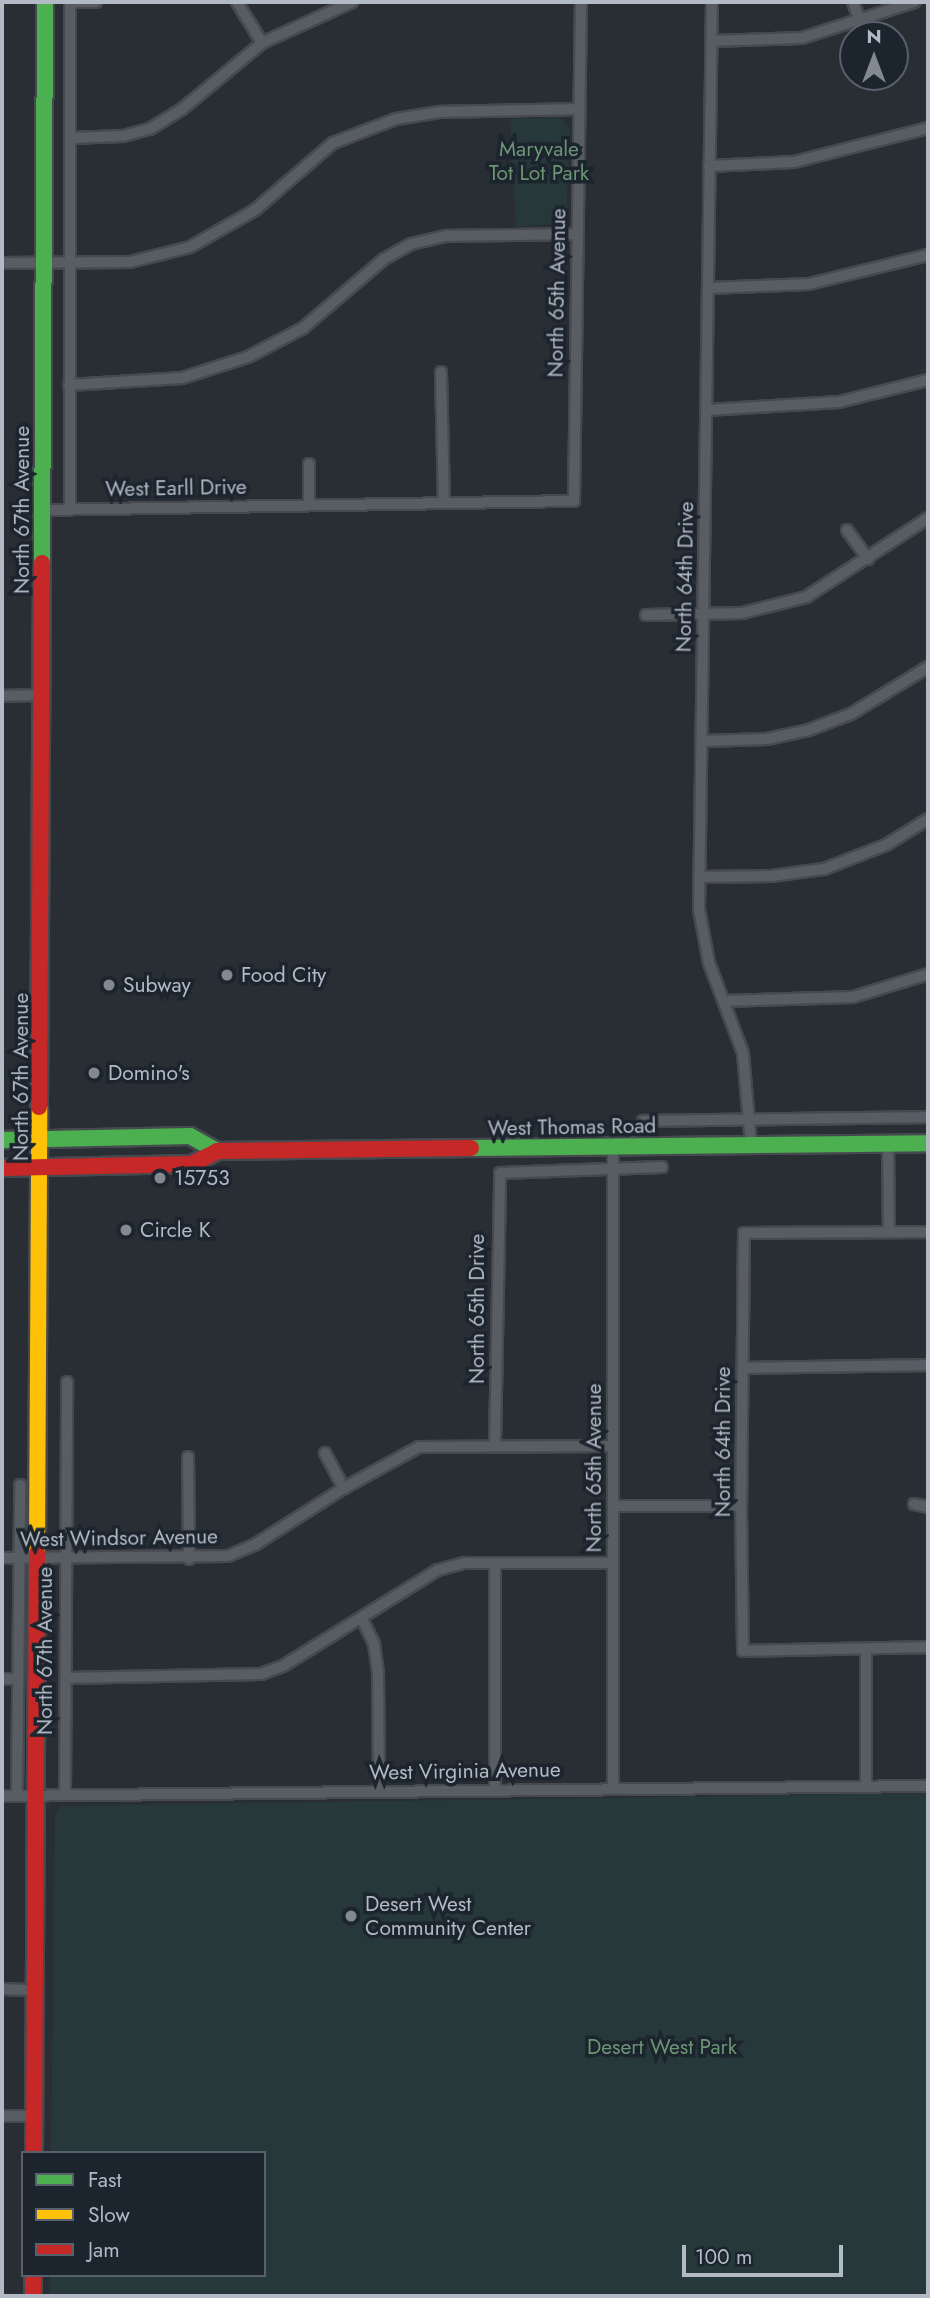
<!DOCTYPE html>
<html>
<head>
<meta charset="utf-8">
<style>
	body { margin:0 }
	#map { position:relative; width:930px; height:2298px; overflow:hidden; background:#292e34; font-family:Jost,sans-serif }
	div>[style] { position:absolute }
	.green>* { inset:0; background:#26383a }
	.roads { filter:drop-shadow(2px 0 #464a4f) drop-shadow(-2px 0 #464a4f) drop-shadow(0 2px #464a4f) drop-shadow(0 -2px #464a4f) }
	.street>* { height:10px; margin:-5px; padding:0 5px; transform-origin:5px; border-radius:5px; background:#585c63 }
	.fast>* { height:16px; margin:-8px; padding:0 8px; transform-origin:8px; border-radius:8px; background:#4caf50 }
	.slow>* { height:16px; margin:-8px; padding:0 8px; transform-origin:8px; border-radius:8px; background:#ffc107 }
	.jam>* { height:16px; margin:-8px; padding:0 8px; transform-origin:8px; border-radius:8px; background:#c62828 }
	.dots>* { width:19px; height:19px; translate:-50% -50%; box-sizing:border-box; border:4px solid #1c242e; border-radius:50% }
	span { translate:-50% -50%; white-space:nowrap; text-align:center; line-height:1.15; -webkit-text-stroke:7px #1c242e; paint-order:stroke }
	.park-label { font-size:21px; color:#6b9574 }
	.street-label { font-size:21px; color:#b2bac6 }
	.poi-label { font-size:21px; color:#b2bac6 }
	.left { translate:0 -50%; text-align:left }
	.frame { position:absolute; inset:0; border:4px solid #b2bac6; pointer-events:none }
	.legend { position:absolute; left:21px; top:2151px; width:245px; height:126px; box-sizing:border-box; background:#1c242e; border:2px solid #58606b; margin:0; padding:9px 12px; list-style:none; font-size:21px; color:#b2bac6 }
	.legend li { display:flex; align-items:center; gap:14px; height:35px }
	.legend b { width:35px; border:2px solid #58606b }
	.north { position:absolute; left:839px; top:21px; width:70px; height:70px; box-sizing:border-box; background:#1c242e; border:2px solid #58606b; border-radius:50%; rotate:0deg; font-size:19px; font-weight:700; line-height:28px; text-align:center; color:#b2bac6 }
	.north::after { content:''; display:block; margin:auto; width:24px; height:32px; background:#828993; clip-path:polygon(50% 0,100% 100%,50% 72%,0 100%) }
	.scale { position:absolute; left:682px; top:2245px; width:161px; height:32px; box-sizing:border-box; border:4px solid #b2bac6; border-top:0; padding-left:9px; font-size:21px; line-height:24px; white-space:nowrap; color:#b2bac6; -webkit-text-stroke:5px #1c242e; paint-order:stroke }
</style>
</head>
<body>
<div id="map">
	<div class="green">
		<i style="clip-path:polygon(560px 117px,570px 130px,566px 223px,516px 227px,510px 119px)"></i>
		<i style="clip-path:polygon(928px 1793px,928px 2296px,50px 2296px,50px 2275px,264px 2275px,264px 2153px,51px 2153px,55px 1816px,61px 1806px)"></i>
	</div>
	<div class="roads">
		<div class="street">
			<i style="left:70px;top:2px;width:26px"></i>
			<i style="left:237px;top:2px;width:48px;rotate:58.6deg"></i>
			<i style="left:712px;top:2px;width:907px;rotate:90.82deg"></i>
			<i style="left:699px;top:909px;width:55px;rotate:79.5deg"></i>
			<i style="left:709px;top:963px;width:96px;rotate:69.3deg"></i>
			<i style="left:743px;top:1053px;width:92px;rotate:85deg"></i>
			<i style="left:853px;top:2px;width:20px;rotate:70deg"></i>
			<i style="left:712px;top:41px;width:90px;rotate:-1.9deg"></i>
			<i style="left:802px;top:38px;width:118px;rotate:-17.8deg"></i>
			<i style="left:70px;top:138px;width:53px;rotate:-2.2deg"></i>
			<i style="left:123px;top:136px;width:28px;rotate:-15deg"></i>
			<i style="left:150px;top:129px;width:36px;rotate:-32deg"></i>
			<i style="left:181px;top:110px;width:105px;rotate:-39.6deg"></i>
			<i style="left:262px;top:43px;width:99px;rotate:-24.5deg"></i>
			<i style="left:709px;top:166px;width:85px;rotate:-2.7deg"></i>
			<i style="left:794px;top:162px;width:138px;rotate:-14.2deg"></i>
			<i style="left:2px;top:263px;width:128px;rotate:-0.4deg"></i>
			<i style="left:130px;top:262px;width:62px;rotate:-14deg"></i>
			<i style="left:190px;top:247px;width:75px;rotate:-29.6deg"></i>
			<i style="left:255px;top:210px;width:103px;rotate:-40.7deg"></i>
			<i style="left:333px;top:143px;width:67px;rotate:-20.9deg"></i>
			<i style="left:396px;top:119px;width:44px;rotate:-9.2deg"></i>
			<i style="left:439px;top:112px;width:139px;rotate:-1.2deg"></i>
			<i style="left:708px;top:288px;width:101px;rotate:-2.3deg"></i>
			<i style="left:809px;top:284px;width:122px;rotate:-13.7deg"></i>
			<i style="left:441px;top:372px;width:130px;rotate:88.7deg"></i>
			<i style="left:69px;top:385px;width:113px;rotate:-3.5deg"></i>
			<i style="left:182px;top:378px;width:69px;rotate:-17.7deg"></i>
			<i style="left:248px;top:357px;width:62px;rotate:-27.8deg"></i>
			<i style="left:303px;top:328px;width:106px;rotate:-40.4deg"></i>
			<i style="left:384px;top:259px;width:31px;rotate:-29deg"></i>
			<i style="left:411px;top:244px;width:37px;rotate:-13deg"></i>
			<i style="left:447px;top:236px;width:130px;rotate:-0.9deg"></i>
			<i style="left:707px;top:410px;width:132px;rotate:-3.5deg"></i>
			<i style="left:839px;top:402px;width:92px;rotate:-13.9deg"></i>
			<i style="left:309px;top:464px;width:41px;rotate:90deg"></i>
			<i style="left:70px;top:509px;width:507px;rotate:-90deg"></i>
			<i style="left:42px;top:510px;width:532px;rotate:-0.97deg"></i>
			<i style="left:574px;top:501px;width:499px;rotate:-89.2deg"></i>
			<i style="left:847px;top:530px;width:36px;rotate:54deg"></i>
			<i style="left:646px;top:615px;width:96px;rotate:-1.2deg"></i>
			<i style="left:742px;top:613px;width:66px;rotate:-14deg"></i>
			<i style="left:806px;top:597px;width:145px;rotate:-32.9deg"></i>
			<i style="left:2px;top:696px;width:41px;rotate:-1.4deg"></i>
			<i style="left:702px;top:741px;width:65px;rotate:-1.8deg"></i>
			<i style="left:767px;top:739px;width:40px;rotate:-12deg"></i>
			<i style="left:806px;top:731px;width:48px;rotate:-20.7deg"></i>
			<i style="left:851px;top:714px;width:90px;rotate:-31.4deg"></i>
			<i style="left:699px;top:877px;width:72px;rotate:-0.8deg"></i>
			<i style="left:771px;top:876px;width:53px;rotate:-7.5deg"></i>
			<i style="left:824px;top:869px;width:66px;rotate:-21.2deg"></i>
			<i style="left:886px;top:845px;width:49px;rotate:-31.8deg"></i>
			<i style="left:724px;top:1001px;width:129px;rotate:-1.8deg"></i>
			<i style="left:853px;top:997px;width:78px;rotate:-17deg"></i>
			<i style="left:643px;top:1121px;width:285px;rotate:-0.8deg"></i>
			<i style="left:888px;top:1143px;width:89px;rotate:89.4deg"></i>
			<i style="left:613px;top:1147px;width:642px;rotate:90deg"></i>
			<i style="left:928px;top:1232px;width:184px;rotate:179.7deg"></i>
			<i style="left:744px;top:1233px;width:273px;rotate:90.6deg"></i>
			<i style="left:741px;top:1506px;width:145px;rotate:89.2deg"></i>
			<i style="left:743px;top:1651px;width:185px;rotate:-1.2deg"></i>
			<i style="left:743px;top:1368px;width:185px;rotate:-0.9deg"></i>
			<i style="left:495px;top:1445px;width:272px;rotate:-88.9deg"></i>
			<i style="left:500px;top:1173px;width:162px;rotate:-2.1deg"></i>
			<i style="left:325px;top:1453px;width:40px;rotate:62deg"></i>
			<i style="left:188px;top:1457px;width:102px;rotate:89.4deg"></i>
			<i style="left:914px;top:1504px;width:14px;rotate:12deg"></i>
			<i style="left:613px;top:1506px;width:128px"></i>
			<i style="left:2px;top:1558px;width:226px;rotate:-0.5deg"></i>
			<i style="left:228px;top:1556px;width:30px;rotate:-23deg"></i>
			<i style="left:256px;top:1544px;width:104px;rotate:-32.5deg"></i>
			<i style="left:344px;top:1488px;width:85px;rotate:-28.7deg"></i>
			<i style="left:419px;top:1447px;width:194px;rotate:-0.3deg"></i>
			<i style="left:495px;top:1563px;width:226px;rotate:90deg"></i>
			<i style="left:362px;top:1619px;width:28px;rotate:64deg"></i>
			<i style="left:374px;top:1644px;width:28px;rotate:82deg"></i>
			<i style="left:378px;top:1672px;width:120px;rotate:89.5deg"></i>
			<i style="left:866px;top:1649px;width:138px;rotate:90deg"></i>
			<i style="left:66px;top:1678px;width:195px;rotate:-1.2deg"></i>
			<i style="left:261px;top:1674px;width:23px;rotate:-20deg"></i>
			<i style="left:283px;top:1666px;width:182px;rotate:-31.8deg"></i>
			<i style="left:438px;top:1570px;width:28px;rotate:-15deg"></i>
			<i style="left:465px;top:1563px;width:148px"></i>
			<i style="left:2px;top:1679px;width:16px"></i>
			<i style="left:65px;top:1795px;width:413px;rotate:-89.7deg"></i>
			<i style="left:2px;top:1796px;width:926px;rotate:-0.62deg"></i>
			<i style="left:17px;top:1796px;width:311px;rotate:-89.4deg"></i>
			<i style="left:2px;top:1989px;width:33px;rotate:2deg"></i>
			<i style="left:2px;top:2116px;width:32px"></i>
		</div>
		<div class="fast">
			<i style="left:42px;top:563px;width:561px;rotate:-89.69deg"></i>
			<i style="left:2px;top:1140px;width:188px;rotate:-1.2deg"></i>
			<i style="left:190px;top:1136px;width:31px;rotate:29deg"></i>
			<i style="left:471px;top:1148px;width:457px;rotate:-0.6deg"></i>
		</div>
		<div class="slow">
			<i style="left:37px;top:1553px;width:446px;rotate:-89.7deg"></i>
		</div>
		<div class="jam">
			<i style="left:39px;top:1107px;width:544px;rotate:-89.68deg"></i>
			<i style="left:2px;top:1168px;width:190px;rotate:-1.2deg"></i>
			<i style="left:192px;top:1164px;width:28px;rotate:-27deg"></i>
			<i style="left:217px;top:1151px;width:254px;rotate:-0.7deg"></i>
			<i style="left:34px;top:2153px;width:600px;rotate:-89.71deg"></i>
			<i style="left:33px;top:2275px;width:21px;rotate:90deg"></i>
		</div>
	</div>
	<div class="dots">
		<i style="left:227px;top:975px;background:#828993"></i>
		<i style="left:109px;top:985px;background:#828993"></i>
		<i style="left:94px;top:1073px;background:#828993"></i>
		<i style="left:160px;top:1178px;background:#828993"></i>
		<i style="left:126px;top:1230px;background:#828993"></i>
		<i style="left:351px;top:1916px;background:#828993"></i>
	</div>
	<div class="park-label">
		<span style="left:539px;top:161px">Maryvale<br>Tot Lot Park</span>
		<span style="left:662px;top:2047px">Desert West Park</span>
	</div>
	<div class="street-label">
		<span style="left:557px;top:293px;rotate:-89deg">North 65th Avenue</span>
		<span style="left:176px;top:488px;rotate:-1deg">West Earll Drive</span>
		<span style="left:22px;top:510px;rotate:-90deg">North 67th Avenue</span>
		<span style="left:685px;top:577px;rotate:-89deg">North 64th Drive</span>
		<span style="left:21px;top:1077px;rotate:-90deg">North 67th Avenue</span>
		<span style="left:572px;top:1127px;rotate:-1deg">West Thomas Road</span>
		<span style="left:477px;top:1309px;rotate:-90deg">North 65th Drive</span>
		<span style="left:723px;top:1442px;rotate:-90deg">North 64th Drive</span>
		<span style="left:594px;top:1468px;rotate:-90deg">North 65th Avenue</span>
		<span style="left:119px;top:1538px;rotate:-1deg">West Windsor Avenue</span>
		<span style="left:45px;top:1651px;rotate:-90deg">North 67th Avenue</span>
		<span style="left:465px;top:1771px;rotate:-1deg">West Virginia Avenue</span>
	</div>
	<div class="poi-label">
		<span class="left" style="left:241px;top:975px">Food City</span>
		<span class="left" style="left:123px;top:985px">Subway</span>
		<span class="left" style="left:108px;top:1073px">Domino's</span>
		<span class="left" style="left:174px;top:1178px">15753</span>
		<span class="left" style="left:140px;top:1230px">Circle K</span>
		<span class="left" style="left:365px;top:1916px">Desert West<br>Community Center</span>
	</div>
	<div class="frame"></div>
	<ul class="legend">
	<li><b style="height:9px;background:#4caf50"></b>Fast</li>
	<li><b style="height:9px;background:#ffc107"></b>Slow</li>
	<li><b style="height:9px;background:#c62828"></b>Jam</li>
	</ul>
	<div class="north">N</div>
	<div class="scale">100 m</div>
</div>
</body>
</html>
